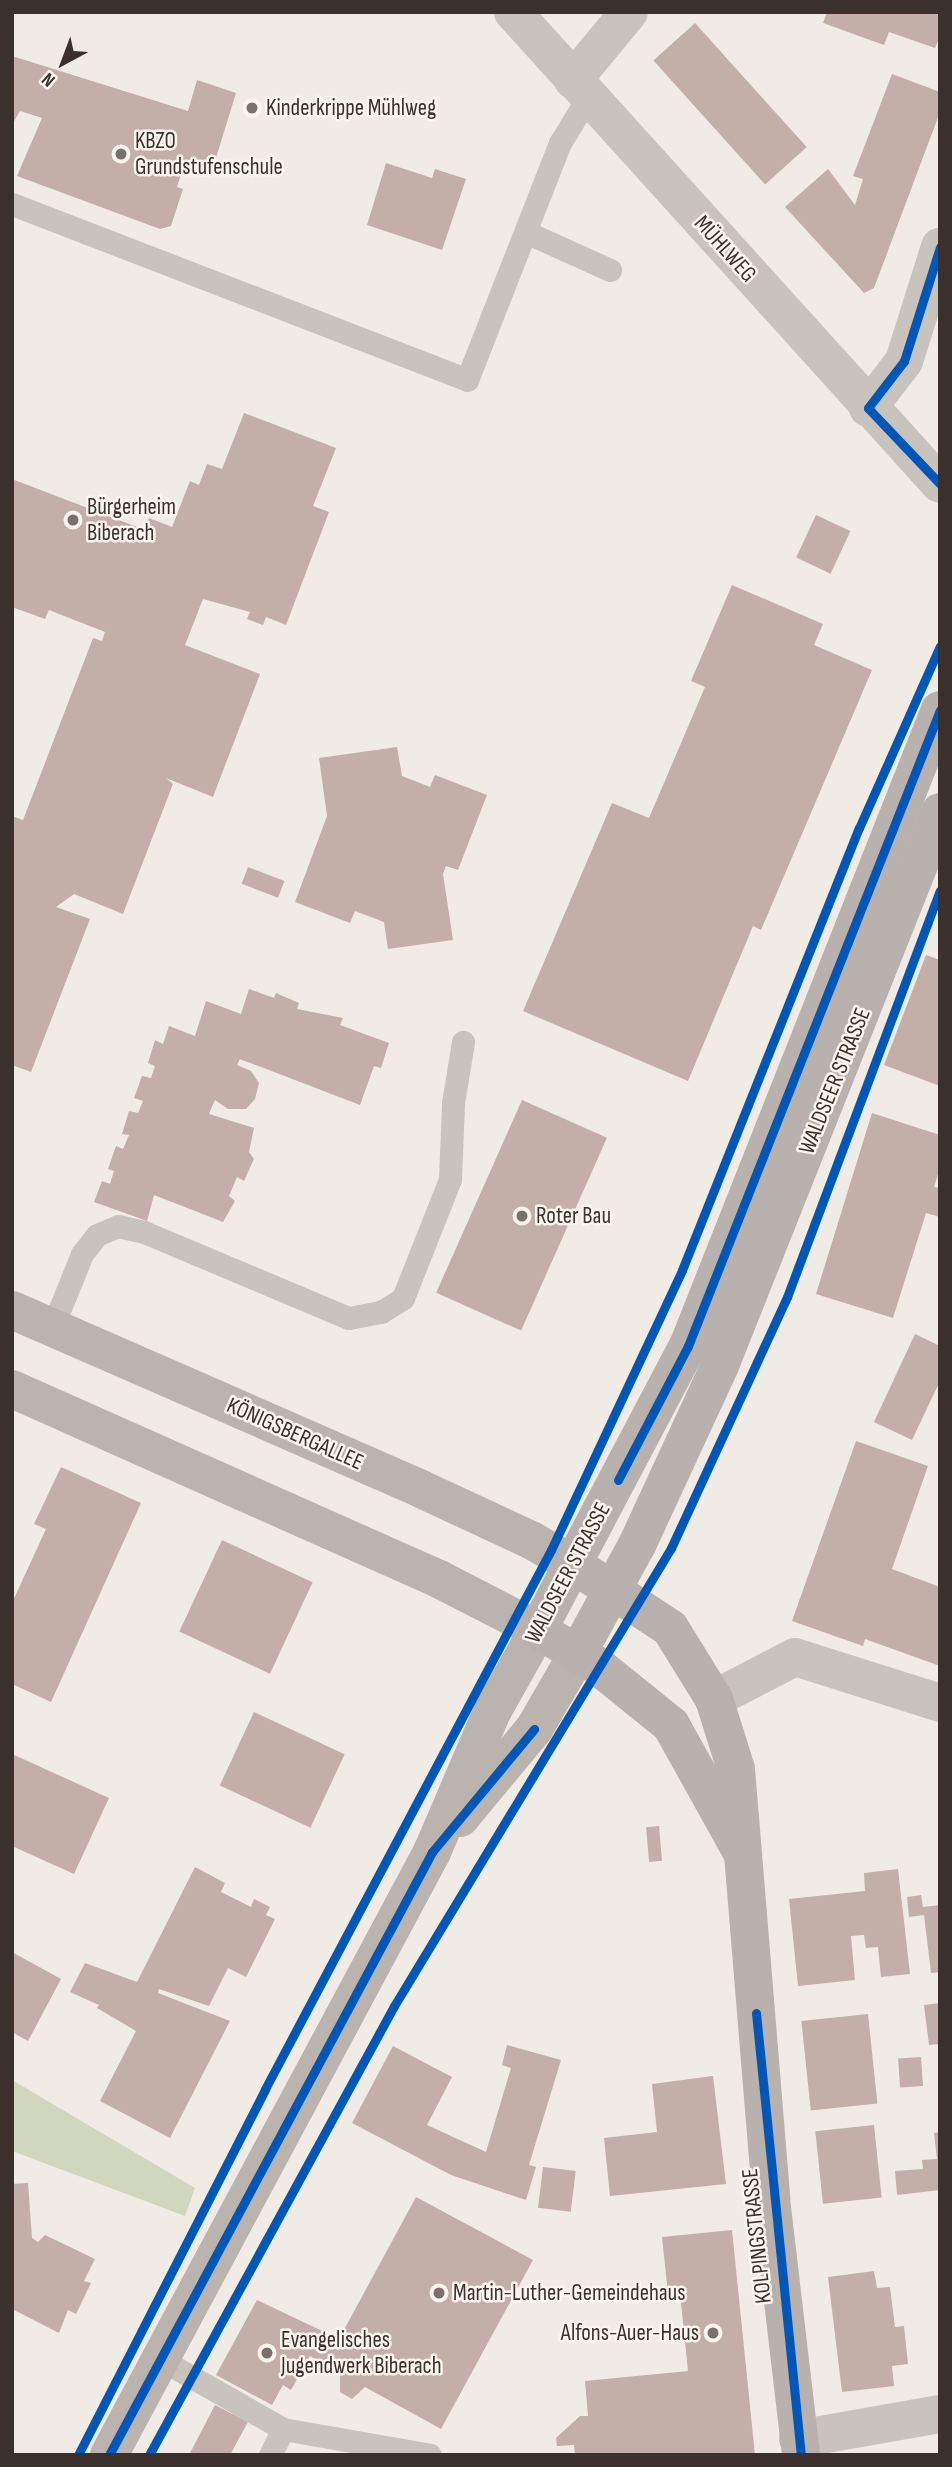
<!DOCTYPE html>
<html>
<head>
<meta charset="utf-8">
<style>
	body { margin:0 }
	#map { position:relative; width:952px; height:2467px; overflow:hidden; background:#f0ebe5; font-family:"Sofia Sans Condensed",sans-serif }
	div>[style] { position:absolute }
	.green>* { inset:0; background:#d1d6bf }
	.building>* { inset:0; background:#c3afa7; transform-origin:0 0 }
	.service>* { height:23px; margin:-11.5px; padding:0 11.5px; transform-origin:11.5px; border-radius:11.5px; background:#c9c3be }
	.minor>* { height:38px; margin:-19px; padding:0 19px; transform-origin:19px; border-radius:19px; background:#c9c3be }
	.secondary>* { height:38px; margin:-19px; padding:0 19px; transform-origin:19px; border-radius:19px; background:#bab3ae }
	.primary>* { height:38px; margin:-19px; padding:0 19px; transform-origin:19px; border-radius:19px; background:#b8b1ad }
	.cycleway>* { height:9px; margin:-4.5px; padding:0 4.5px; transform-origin:4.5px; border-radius:4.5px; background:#0057b8 }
	.dots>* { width:19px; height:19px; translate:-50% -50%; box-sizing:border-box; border:4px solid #fbf5ee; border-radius:50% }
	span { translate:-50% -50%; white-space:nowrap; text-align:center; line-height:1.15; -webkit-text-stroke:5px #fbf5ee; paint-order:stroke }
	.poi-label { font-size:23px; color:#3b302b }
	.left { translate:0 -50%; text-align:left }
	.right { translate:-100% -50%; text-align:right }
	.street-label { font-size:23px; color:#3b302b }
	.frame { position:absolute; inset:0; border:14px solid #3b302b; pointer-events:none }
	.north { position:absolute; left:28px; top:28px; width:70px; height:70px; -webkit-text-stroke:5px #fbf5ee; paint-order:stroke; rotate:221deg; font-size:19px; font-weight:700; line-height:28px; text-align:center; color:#3b302b }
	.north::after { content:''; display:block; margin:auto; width:24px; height:32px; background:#3b302b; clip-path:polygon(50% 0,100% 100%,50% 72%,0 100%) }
</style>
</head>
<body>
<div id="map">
	<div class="green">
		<i style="clip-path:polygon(12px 2080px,195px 2188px,185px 2216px,12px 2151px)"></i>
	</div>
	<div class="building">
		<i style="clip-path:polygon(827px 12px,940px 12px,940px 36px,935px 48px,889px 32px,884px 45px,823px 23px)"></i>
		<i style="left:695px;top:23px;width:167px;height:56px;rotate:48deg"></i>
		<i style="clip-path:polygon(12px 56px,188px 111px,197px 80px,236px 93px,211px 174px,184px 165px,177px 187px,183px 189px,171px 226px,160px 229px,17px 176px,42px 118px,20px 111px,12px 125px)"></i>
		<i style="clip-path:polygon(892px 74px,940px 92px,940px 112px,874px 288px,864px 293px,785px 207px,828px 169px,855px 205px,863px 179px,853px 176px)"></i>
		<i style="clip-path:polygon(386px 163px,432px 178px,435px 169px,466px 179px,442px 250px,367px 225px)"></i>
		<i style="clip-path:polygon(244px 413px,336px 448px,313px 506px,329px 512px,286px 625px,266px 617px,263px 625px,247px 619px,250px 612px,203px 599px,185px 645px,260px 674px,213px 797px,166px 778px,173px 784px,123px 914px,74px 894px,56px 907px,90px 919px,31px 1072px,12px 1065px,12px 816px,23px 820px,93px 638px,102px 641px,105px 632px,49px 610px,45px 619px,12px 607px,12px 479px,145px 530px,149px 518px,172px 527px,190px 481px,199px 485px,207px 464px,222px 469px)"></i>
		<i style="left:816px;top:515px;width:38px;height:47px;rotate:25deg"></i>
		<i style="clip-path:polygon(732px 585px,823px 624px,814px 645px,872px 670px,761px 930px,753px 926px,688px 1081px,523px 1011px,612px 803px,649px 818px,705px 687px,691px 681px)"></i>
		<i style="clip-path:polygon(397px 747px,402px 776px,430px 787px,435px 775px,487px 795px,458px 870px,446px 866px,443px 874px,453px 940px,388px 949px,384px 922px,355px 911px,350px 923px,295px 902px,327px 816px,319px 758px)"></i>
		<i style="left:248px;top:867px;width:39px;height:18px;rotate:21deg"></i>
		<i style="clip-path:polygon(926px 955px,940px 960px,940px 1086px,884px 1065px)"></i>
		<i style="clip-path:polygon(249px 989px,274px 998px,276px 993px,299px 1003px,297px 1009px,343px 1018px,340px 1025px,389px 1043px,381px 1068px,374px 1066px,360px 1105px,240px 1059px,237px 1065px,251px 1071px,259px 1083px,255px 1099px,246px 1109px,228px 1109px,215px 1100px,209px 1114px,254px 1128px,249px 1152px,254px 1159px,244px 1181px,237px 1177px,229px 1196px,235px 1201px,223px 1222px,154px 1195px,147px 1221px,94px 1202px,102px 1181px,110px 1184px,114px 1171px,108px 1169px,116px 1146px,123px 1149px,129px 1135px,122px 1134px,129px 1111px,138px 1113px,143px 1101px,134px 1098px,142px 1076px,151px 1078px,155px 1066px,148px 1063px,155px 1040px,163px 1044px,169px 1026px,195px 1036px,206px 1001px,241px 1014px)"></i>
		<i style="left:522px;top:1100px;width:93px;height:211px;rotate:24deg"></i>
		<i style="clip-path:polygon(872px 1113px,940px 1135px,940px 1168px,934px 1187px,940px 1188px,940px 1217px,926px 1213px,893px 1318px,816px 1294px)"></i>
		<i style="clip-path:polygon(915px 1334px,940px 1346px,940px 1381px,912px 1440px,874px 1422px)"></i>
		<i style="clip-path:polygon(856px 1441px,928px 1466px,892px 1569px,940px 1587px,940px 1666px,865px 1639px,863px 1646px,792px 1621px)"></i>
		<i style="clip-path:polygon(61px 1467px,141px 1503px,51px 1702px,12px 1684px,12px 1603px,46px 1529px,34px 1524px)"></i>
		<i style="left:222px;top:1540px;width:100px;height:101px;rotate:25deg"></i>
		<i style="left:254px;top:1712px;width:100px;height:81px;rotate:25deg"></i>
		<i style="clip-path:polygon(12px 1754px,109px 1798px,74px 1874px,12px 1846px)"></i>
		<i style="left:659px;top:1826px;width:35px;height:13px;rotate:85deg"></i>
		<i style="clip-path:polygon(195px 1867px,225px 1883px,221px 1892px,251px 1907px,254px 1899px,270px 1907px,266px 1915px,275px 1919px,246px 1977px,228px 1968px,209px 2006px,159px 1989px,158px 1993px,230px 2021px,170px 2138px,100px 2101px,136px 2031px,97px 2008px,99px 2005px,70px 1992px,85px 1963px,137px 1982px)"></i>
		<i style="clip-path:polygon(898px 1869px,910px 1974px,881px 1977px,878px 1947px,866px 1948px,864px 1935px,851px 1936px,855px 1980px,798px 1986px,789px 1899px,865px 1891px,864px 1873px)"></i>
		<i style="clip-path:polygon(921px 1895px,923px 1907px,940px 1905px,940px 1972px,931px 1973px,924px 1915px,909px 1917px,907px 1897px)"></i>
		<i style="clip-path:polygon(12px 1952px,61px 1979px,28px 2041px,12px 2032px)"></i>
		<i style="clip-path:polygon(940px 2003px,940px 2044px,929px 2045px,924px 2005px)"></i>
		<i style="left:868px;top:2014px;width:90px;height:67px;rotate:84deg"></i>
		<i style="clip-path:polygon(507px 2045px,561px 2060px,529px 2165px,536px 2167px,526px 2200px,451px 2175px,352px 2123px,393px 2046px,452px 2077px,427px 2125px,486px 2152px,511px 2068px,502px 2065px)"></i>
		<i style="left:921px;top:2057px;width:29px;height:23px;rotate:86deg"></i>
		<i style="clip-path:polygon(713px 2076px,726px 2184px,610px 2196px,604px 2138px,657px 2132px,652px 2084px)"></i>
		<i style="left:874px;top:2125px;width:73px;height:59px;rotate:84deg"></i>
		<i style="clip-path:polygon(940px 2132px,940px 2190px,897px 2195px,895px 2171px,923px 2169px,922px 2160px,937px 2159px,934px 2133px)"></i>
		<i style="left:543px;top:2167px;width:33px;height:41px;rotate:7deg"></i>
		<i style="clip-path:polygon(28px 2183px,32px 2238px,38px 2242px,45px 2235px,95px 2259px,84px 2281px,91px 2283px,76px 2314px,68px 2310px,59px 2333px,12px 2309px,12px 2184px)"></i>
		<i style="clip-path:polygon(416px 2197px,533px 2260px,441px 2429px,365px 2387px,352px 2399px,340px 2392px,340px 2372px,310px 2356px,291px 2390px,283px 2385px,272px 2405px,216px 2375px,257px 2300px,339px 2339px)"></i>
		<i style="clip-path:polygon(732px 2230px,755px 2455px,575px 2455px,574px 2445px,557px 2446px,556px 2438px,580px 2416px,588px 2416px,585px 2381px,688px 2371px,680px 2293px,668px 2294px,662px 2237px)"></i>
		<i style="clip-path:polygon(874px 2271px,877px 2288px,890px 2287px,895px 2327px,904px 2326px,908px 2364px,892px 2366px,894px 2386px,842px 2392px,828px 2277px)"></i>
		<i style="clip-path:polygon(215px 2405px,248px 2422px,230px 2455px,189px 2455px)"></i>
	</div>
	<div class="service">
		<i style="left:12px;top:204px;width:488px;rotate:21.1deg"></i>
		<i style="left:467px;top:380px;width:255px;rotate:-68.6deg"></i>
		<i style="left:560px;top:143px;width:54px;rotate:-58.7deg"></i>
		<i style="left:528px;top:233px;width:90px;rotate:24.3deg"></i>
		<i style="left:52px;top:1328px;width:80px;rotate:-67.9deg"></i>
		<i style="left:82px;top:1254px;width:24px;rotate:-52deg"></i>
		<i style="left:97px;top:1235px;width:23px;rotate:-23deg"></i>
		<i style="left:118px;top:1226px;width:27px;rotate:13deg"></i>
		<i style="left:144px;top:1232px;width:222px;rotate:22.8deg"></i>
		<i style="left:349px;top:1318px;width:33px;rotate:-11deg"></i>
		<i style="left:381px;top:1312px;width:26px;rotate:-32deg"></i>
		<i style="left:403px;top:1298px;width:128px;rotate:-68.4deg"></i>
		<i style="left:450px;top:1179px;width:76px;rotate:-87.7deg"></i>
		<i style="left:453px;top:1103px;width:62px;rotate:-80.7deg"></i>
		<i style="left:160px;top:2359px;width:142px;rotate:29.6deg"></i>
		<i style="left:283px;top:2429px;width:149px;rotate:10deg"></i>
		<i style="left:270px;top:2455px;width:29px;rotate:-63deg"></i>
	</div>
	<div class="minor">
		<i style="left:513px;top:12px;width:636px;rotate:47.87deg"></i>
		<i style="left:573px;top:80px;width:88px;rotate:-50.5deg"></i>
		<i style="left:868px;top:408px;width:59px;rotate:-52.5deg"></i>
		<i style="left:904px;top:361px;width:120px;rotate:-72.5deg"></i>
		<i style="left:714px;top:1699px;width:91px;rotate:-27.4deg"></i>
		<i style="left:795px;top:1657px;width:152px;rotate:17.6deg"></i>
		<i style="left:798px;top:2439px;width:144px;rotate:-10deg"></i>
	</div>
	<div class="secondary">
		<i style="left:12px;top:1310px;width:446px;rotate:23.6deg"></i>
		<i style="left:421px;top:1489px;width:121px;rotate:24.9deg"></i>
		<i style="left:531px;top:1540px;width:50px;rotate:30.2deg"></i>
		<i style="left:12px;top:1389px;width:467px;rotate:24deg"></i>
		<i style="left:439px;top:1579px;width:111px;rotate:27.3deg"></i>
		<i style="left:538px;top:1630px;width:94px;rotate:119.3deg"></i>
		<i style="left:492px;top:1712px;width:152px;rotate:113.2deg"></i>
		<i style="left:432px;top:1852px;width:684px;rotate:118.18deg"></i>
		<i style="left:460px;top:1818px;width:116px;rotate:-50.3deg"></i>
		<i style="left:534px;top:1729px;width:88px;rotate:-59.9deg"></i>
	</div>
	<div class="primary">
		<i style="left:574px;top:1565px;width:115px;rotate:33.3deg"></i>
		<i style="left:670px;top:1628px;width:84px;rotate:58.2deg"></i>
		<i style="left:714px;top:1699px;width:73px;rotate:72.6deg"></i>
		<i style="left:736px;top:1769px;width:431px;rotate:85.3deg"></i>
		<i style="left:771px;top:2199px;width:258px;rotate:83.3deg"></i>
		<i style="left:578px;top:1653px;width:123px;rotate:-61.4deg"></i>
		<i style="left:637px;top:1545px;width:200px;rotate:-65.2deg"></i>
		<i style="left:721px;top:1363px;width:593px;rotate:-68.32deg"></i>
		<i style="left:740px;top:1849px;width:142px;rotate:-119.1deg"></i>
		<i style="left:671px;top:1725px;width:94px;rotate:-141.1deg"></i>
		<i style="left:598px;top:1666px;width:70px;rotate:-149deg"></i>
		<i style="left:538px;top:1630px;width:321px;rotate:-62.2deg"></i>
		<i style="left:688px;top:1346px;width:684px;rotate:-68.39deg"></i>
	</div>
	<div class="cycleway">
		<i style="left:940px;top:247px;width:120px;rotate:107.5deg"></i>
		<i style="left:904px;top:361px;width:59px;rotate:127.5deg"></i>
		<i style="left:868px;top:408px;width:105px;rotate:46.5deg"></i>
		<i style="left:618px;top:1480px;width:151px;rotate:-62.4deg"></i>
		<i style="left:688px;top:1346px;width:684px;rotate:-68.39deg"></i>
		<i style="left:756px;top:2013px;width:444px;rotate:84.2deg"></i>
		<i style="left:78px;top:2455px;width:411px;rotate:-62.9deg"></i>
		<i style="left:265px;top:2089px;width:610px;rotate:-62.05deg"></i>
		<i style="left:551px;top:1550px;width:309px;rotate:-64.9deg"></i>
		<i style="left:682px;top:1270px;width:476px;rotate:-68.2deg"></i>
		<i style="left:859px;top:828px;width:199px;rotate:-66deg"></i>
		<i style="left:109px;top:2455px;width:684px;rotate:-61.82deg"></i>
		<i style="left:432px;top:1852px;width:160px;rotate:-50.3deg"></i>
		<i style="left:149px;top:2455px;width:511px;rotate:-61.38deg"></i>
		<i style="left:394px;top:2006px;width:535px;rotate:-58.83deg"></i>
		<i style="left:671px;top:1548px;width:277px;rotate:-65.2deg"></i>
		<i style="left:787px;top:1297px;width:434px;rotate:-69.4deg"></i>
	</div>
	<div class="dots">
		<i style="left:252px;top:108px;background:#7a716c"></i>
		<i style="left:121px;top:154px;background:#7a716c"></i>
		<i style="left:73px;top:520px;background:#7a716c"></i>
		<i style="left:522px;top:1216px;background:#7a716c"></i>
		<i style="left:439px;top:2293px;background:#7a716c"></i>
		<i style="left:713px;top:2333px;background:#7a716c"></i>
		<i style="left:267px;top:2353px;background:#7a716c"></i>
	</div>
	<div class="poi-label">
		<span class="left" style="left:266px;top:108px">Kinderkrippe Mühlweg</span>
		<span class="left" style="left:135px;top:154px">KBZO<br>Grundstufenschule</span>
		<span class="left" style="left:87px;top:520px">Bürgerheim<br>Biberach</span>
		<span class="left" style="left:536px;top:1216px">Roter Bau</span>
		<span class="left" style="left:453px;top:2293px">Martin-Luther-Gemeindehaus</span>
		<span class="right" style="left:699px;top:2333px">Alfons-Auer-Haus</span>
		<span class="left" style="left:281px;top:2353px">Evangelisches<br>Jugendwerk Biberach</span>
	</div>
	<div class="street-label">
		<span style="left:725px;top:249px;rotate:48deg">MÜHLWEG</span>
		<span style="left:835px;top:1081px;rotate:-68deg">WALDSEER STRASSE</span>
		<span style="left:295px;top:1434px;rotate:24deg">KÖNIGSBERGALLEE</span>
		<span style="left:568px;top:1573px;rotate:-62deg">WALDSEER STRASSE</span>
		<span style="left:757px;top:2236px;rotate:-96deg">KOLPINGSTRASSE</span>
	</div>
	<div class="frame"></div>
	<div class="north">N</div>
</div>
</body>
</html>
